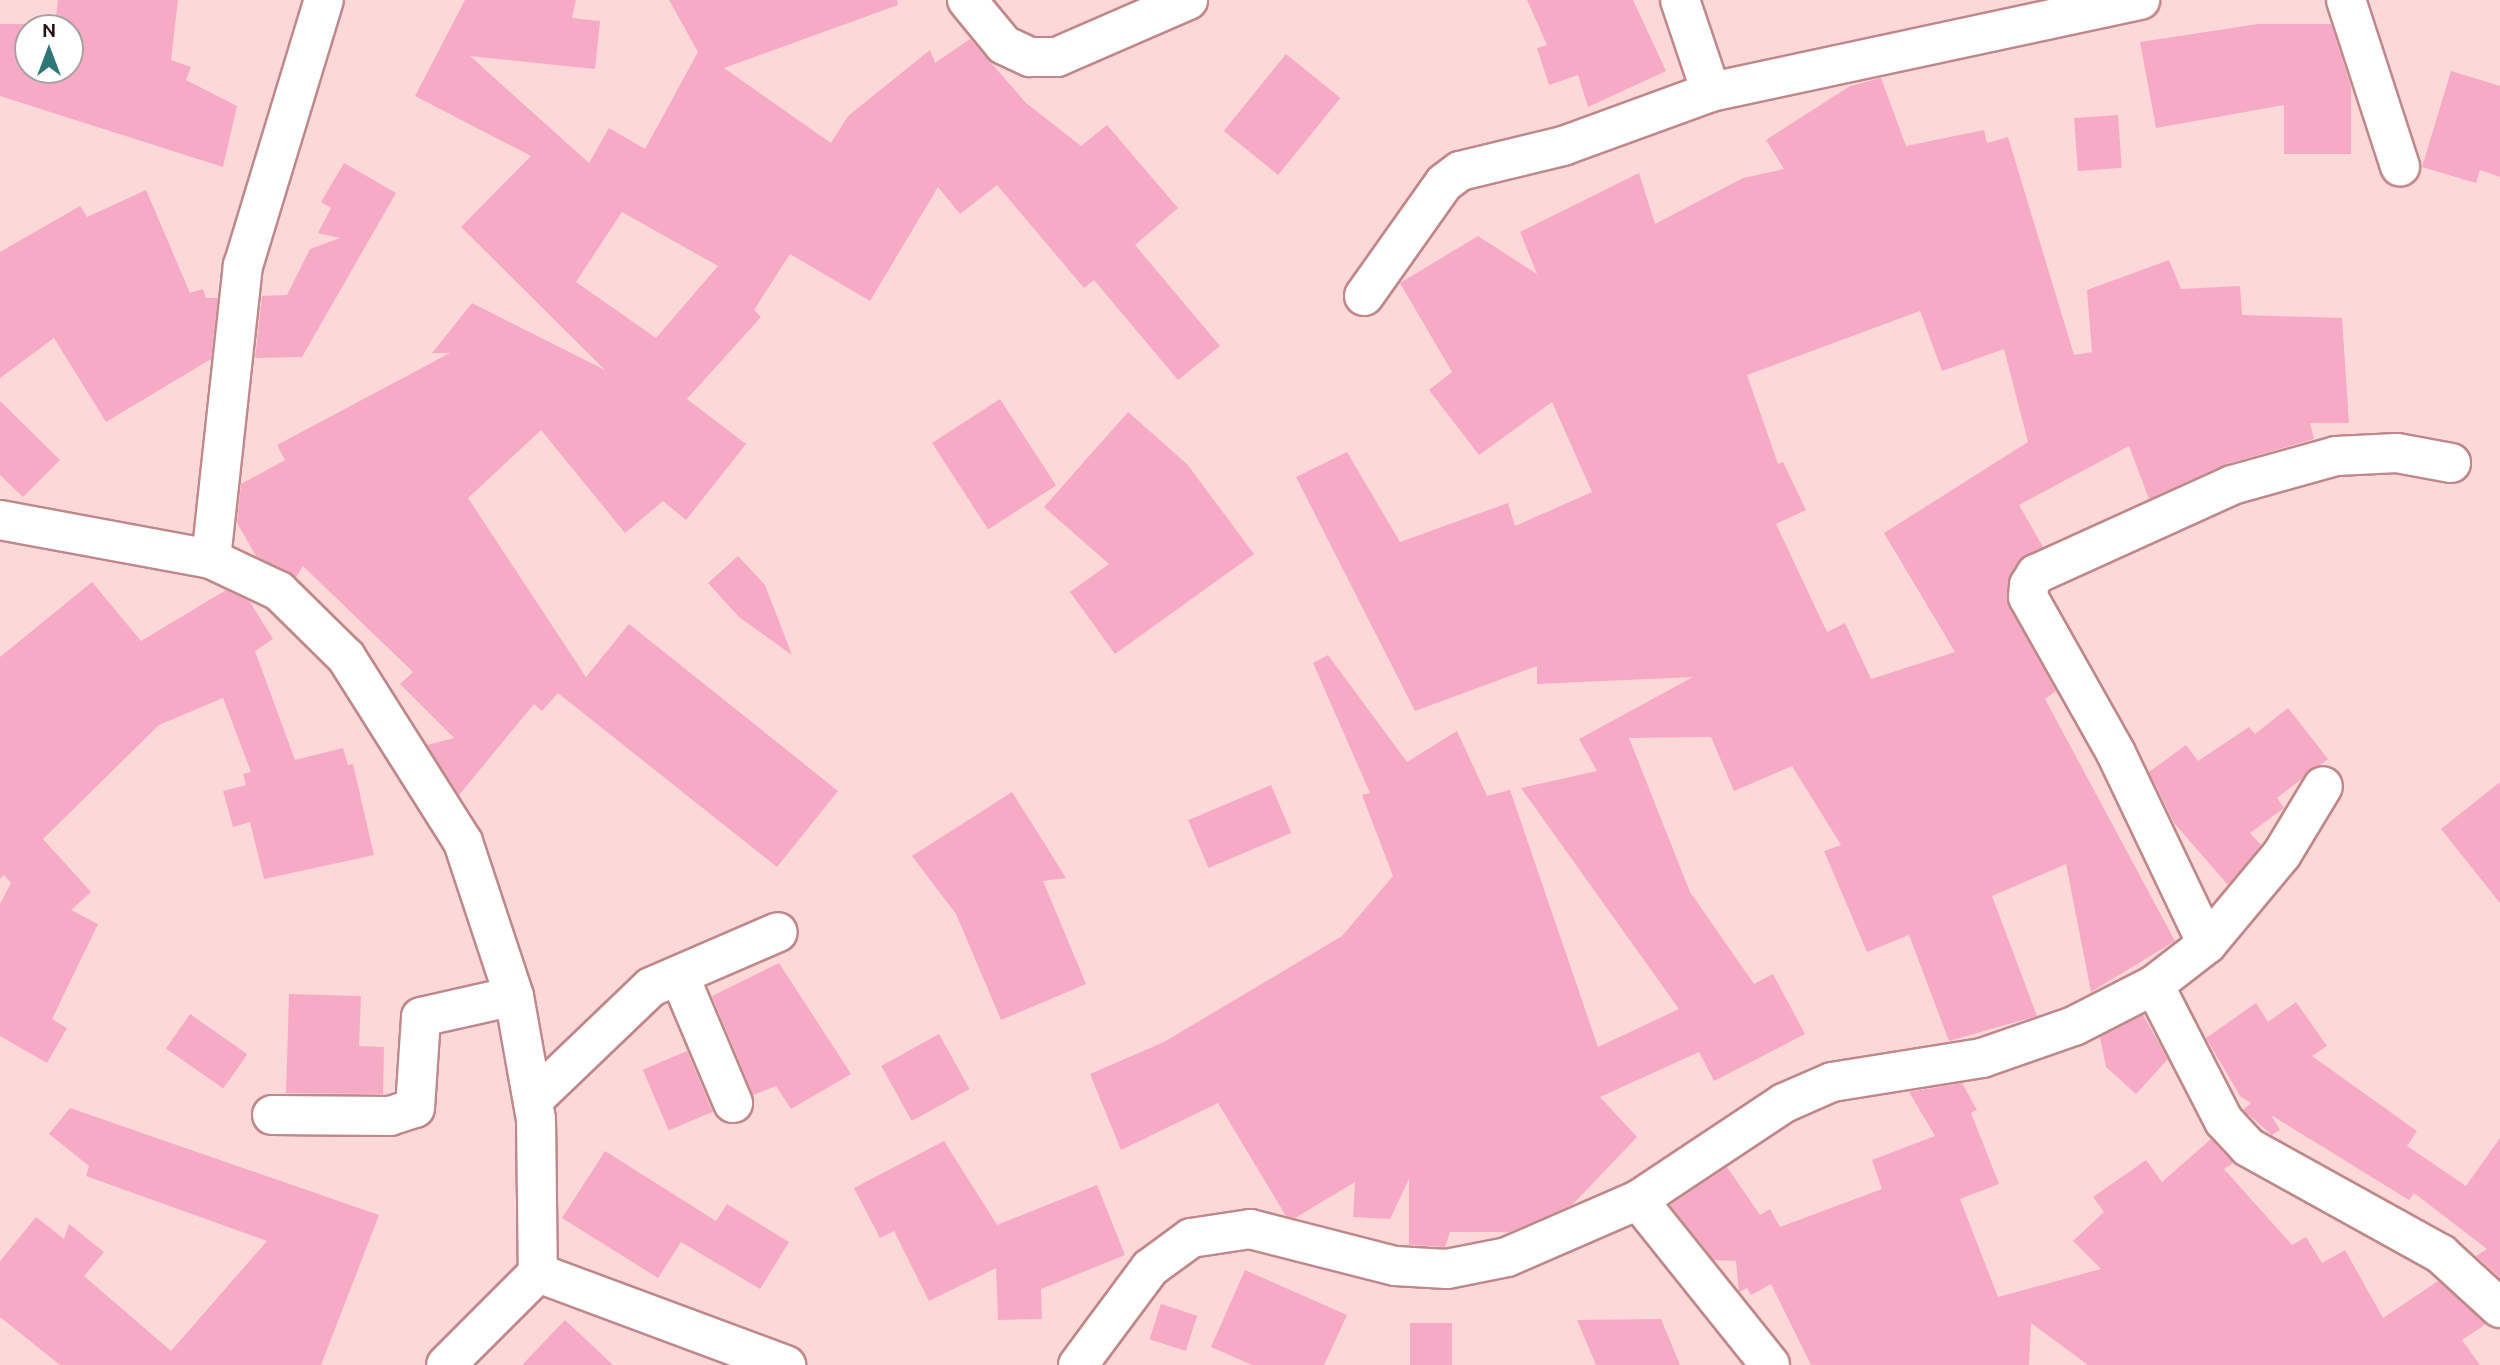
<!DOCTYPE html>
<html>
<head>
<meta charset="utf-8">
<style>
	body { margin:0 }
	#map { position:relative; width:2500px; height:1365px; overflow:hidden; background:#fdd8d9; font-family:Ubuntu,sans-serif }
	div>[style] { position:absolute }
	.building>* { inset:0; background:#f7aac5; transform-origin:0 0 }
	.roads { filter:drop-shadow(2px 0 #bf888a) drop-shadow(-2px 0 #bf888a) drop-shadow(0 2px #bf888a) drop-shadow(0 -2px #bf888a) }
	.minor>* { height:38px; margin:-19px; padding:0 19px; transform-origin:19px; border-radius:19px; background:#fff }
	span { translate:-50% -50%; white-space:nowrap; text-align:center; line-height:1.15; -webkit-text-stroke:5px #fff; paint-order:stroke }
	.north { position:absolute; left:14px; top:14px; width:70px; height:70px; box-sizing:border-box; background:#fff; border:2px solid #a9a1a1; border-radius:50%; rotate:0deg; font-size:19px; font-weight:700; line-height:28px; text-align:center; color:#271314 }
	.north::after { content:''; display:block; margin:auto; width:24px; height:32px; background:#2e7778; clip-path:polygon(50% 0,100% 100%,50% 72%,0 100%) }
</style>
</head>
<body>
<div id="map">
	<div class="building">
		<i style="clip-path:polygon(evenodd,58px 0,178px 0,171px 60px,191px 67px,186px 80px,237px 106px,223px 167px,0 96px,0 24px,55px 24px,58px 0,28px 28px,70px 28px,70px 70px,28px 70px,28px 28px)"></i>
		<i style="clip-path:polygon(evenodd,465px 0,576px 0,572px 18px,600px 21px,595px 69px,470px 56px,589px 163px,609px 128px,645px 149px,698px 52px,669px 0,897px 0,898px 5px,724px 68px,831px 143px,848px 116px,930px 50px,935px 63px,970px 39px,1026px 103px,1081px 146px,1107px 125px,1178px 208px,1135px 245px,1220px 346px,1178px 380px,1094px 280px,1084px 288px,997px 185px,960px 214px,938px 187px,870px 301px,790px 254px,754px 310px,761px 317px,687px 399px,746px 444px,686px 520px,663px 501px,625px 533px,541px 430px,468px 498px,586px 677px,629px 624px,838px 791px,777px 867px,558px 693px,542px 711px,534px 704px,459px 795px,427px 745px,454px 738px,400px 684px,413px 672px,303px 566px,296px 577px,256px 556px,237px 523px,241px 484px,285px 460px,277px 445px,450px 353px,432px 353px,472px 303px,605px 370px,461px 227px,531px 156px,415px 96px,465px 0,622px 212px,718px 266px,656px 338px,576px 282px,622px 212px)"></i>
		<i style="clip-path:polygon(1527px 0,1633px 0,1666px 71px,1588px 107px,1578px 75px,1549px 85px,1537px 48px,1547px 45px)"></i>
		<i style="clip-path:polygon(2258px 24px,2331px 24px,2351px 87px,2351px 154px,2284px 154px,2284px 105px,2156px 128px,2140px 42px)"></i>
		<i style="left:1286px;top:54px;width:70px;height:99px;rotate:39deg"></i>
		<i style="clip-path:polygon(2451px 71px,2500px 86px,2500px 177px,2480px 170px,2476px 183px,2422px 167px)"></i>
		<i style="clip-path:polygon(evenodd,1881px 78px,1906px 146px,1984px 130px,1987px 143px,2008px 137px,2074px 355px,2092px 352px,2087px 290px,2169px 260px,2181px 289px,2240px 286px,2242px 315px,2342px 318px,2349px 423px,2310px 423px,2314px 439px,2226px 464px,2149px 499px,2129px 446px,2019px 505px,2043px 547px,2011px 573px,2009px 607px,2056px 691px,2045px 699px,2175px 941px,2091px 992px,2066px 864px,1992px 896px,2037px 1016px,1949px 1041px,1909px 935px,1867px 952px,1824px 851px,1841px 845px,1792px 766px,1734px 791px,1711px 737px,1629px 738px,1690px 892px,1754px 984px,1773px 974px,1805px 1034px,1714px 1081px,1699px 1052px,1600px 1097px,1637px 1137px,1572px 1205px,1510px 1232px,1450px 1232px,1445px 1247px,1409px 1245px,1409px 1179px,1390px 1219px,1353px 1217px,1355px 1182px,1295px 1218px,1286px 1216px,1218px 1103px,1121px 1150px,1090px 1074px,1164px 1042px,1342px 936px,1393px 876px,1362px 795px,1370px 793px,1313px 663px,1328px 655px,1407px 762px,1457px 731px,1487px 796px,1510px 790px,1598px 1047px,1679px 1009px,1521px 788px,1597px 771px,1579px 739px,1693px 677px,1537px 684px,1537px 666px,1415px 711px,1296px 477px,1347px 452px,1400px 542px,1508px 503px,1515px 526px,1592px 492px,1552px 402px,1479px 455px,1429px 390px,1452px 372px,1400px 283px,1478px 236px,1537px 274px,1520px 232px,1639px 173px,1655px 224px,1743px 178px,1784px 169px,1766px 140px,1850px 86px,1881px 78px,1920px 311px,1942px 371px,2004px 349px,2028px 442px,1884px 533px,1955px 652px,1871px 679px,1845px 623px,1827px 632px,1776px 524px,1806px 510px,1783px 462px,1778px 464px,1747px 375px,1920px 311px)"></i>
		<i style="left:2118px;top:115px;width:53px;height:44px;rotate:86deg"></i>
		<i style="clip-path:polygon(344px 163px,396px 193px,302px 357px,255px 358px,262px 296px,287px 295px,310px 249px,340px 238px,318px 233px,331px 208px,321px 202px)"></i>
		<i style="clip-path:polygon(146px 190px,190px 293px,203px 289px,206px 298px,218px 298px,211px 359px,106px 422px,54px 338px,0 378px,0 252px,80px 206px,87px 217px)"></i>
		<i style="left:1000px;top:399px;width:103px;height:81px;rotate:57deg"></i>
		<i style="clip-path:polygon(0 401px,60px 460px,23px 497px,0 475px)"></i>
		<i style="clip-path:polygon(1128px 412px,1187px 464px,1254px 554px,1115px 654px,1070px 592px,1109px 564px,1044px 507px)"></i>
		<i style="clip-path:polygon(738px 556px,765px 585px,792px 655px,739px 617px,708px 583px)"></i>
		<i style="clip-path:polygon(92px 582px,141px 641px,226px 590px,250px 602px,273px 639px,255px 651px,295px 760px,343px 748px,348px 765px,353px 764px,374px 855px,264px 879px,250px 822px,233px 827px,223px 791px,246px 785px,243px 774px,251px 772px,223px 698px,159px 725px,43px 839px,91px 892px,71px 910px,98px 924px,52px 1019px,67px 1028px,47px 1063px,0 1036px,0 904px,11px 883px,4px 875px,0 879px,0 657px)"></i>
		<i style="clip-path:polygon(2288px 708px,2328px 759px,2277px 798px,2284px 808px,2250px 833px,2261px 845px,2228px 885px,2174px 823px,2149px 772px,2186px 745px,2198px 761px,2249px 727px,2255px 734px)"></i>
		<i style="clip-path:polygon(2500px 782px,2500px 903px,2441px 829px)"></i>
		<i style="left:1271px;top:785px;width:52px;height:90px;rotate:67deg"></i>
		<i style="clip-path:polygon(1012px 792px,1066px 878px,1043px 881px,1086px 984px,1001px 1020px,956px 914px,912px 856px)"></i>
		<i style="clip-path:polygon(779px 963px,851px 1074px,791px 1109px,776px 1086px,753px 1095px,712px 996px)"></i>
		<i style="clip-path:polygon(289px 994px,361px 996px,359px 1046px,384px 1047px,383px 1094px,286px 1093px)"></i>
		<i style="clip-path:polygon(2296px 1002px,2327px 1046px,2312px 1056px,2417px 1131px,2407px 1146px,2466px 1186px,2500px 1138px,2500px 1278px,2476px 1256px,2487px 1249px,2414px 1193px,2409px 1200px,2271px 1115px,2280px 1130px,2272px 1135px,2243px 1110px,2251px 1103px,2240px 1096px,2206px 1038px,2256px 1003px,2268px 1022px)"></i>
		<i style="left:190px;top:1014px;width:70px;height:42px;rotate:35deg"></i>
		<i style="clip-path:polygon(2143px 1015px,2168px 1059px,2136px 1094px,2106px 1067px,2100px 1037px)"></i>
		<i style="left:939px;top:1034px;width:63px;height:66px;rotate:61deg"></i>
		<i style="left:687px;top:1051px;width:66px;height:48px;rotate:67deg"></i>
		<i style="clip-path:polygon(1962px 1083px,1977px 1110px,1971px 1113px,1999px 1184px,1960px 1199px,1998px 1297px,2101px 1269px,2073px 1241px,2104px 1212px,2093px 1197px,2146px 1160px,2162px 1182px,2211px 1139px,2233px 1163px,2224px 1169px,2292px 1245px,2306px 1237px,2322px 1263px,2345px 1250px,2383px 1318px,2438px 1281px,2486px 1324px,2462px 1340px,2480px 1365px,2088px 1365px,2031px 1323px,2029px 1365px,1811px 1365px,1771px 1284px,1751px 1295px,1747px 1288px,1739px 1292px,1736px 1261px,1714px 1260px,1670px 1205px,1727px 1167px,1760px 1215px,1770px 1209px,1780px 1227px,1882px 1189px,1872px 1160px,1935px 1136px,1909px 1092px)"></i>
		<i style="clip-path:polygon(70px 1108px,379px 1215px,321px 1365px,60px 1365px,0 1317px,0 1261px,36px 1217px,64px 1239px,69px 1224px,104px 1252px,84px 1276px,171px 1351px,267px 1241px,86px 1176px,89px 1166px,49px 1134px)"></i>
		<i style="clip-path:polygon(944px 1141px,997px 1225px,1097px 1185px,1125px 1255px,1041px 1289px,1042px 1319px,998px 1320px,996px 1268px,929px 1301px,894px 1231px,880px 1238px,854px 1188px)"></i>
		<i style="clip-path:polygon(605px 1151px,716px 1221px,727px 1204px,789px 1242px,760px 1289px,681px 1242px,658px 1278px,562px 1218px)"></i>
		<i style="clip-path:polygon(1245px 1270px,1347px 1315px,1324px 1365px,1252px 1365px,1211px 1347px)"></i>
		<i style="left:1161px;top:1304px;width:38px;height:37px;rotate:18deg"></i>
		<i style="clip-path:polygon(1661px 1319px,1680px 1365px,1596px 1365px,1577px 1320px)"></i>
		<i style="clip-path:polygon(565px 1320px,613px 1365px,522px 1365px)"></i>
		<i style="left:1410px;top:1323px;width:42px;height:42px"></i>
	</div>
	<div class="roads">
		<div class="minor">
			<i style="left:967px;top:0;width:58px;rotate:50.6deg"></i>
			<i style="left:1004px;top:45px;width:29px;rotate:25deg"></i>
			<i style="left:1030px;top:57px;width:27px"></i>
			<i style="left:1057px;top:57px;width:143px;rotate:-23.5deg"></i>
			<i style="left:1680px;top:0;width:97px;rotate:71.4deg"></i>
			<i style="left:2346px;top:0;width:175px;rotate:72deg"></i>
			<i style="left:1364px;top:296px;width:138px;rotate:-54.7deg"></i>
			<i style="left:1444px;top:183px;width:20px;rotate:-37deg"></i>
			<i style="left:1460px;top:171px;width:106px;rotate:-13.6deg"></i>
			<i style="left:1563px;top:146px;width:158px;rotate:-20deg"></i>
			<i style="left:1711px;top:92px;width:439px;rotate:-12.1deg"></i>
			<i style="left:0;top:520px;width:215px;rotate:10.5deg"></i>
			<i style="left:211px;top:559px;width:75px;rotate:25.2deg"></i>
			<i style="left:279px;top:591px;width:94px;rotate:44.6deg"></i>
			<i style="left:346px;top:657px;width:219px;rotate:57.7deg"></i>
			<i style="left:463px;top:842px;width:162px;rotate:71.7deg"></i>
			<i style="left:514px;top:996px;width:125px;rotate:79.9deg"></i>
			<i style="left:536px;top:1119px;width:154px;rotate:89.3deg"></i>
			<i style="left:538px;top:1273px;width:130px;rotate:135deg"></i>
			<i style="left:211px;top:559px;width:295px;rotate:-83.8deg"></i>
			<i style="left:243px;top:266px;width:278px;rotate:-73.1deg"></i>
			<i style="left:2207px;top:944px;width:212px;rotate:-115.5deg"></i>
			<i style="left:2116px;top:753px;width:179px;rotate:-119.4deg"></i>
			<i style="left:2028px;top:597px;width:12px;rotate:-85deg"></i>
			<i style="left:2029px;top:585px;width:13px;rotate:-58deg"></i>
			<i style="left:2036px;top:574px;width:215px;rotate:-24.4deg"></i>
			<i style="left:2232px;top:485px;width:108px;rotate:-15.6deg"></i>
			<i style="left:2336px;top:456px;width:61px;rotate:-2.8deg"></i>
			<i style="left:2397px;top:453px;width:55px;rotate:10.5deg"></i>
			<i style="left:679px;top:975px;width:139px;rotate:67.1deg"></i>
			<i style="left:2154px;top:985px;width:153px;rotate:62.8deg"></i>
			<i style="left:2224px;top:1121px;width:35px;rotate:47deg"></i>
			<i style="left:2248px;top:1147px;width:221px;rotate:29deg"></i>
			<i style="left:2441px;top:1254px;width:80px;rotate:42.5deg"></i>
			<i style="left:533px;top:1100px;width:163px;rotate:-43.8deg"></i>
			<i style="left:651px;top:987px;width:138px;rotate:-23.4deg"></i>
			<i style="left:272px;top:1115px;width:118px;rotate:0.5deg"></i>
			<i style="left:390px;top:1116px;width:26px;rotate:-18deg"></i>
			<i style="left:415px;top:1108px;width:91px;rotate:-86.2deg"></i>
			<i style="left:421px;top:1017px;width:95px;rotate:-12.7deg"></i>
			<i style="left:1638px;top:1200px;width:211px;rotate:51.3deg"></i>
			<i style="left:538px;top:1273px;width:265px;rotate:20.4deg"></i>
			<i style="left:1078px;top:1365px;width:121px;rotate:-53.4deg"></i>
			<i style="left:1150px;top:1268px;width:51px;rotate:-36.2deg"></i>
			<i style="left:1191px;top:1238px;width:60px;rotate:-8.7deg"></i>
			<i style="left:1250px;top:1229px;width:150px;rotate:14.3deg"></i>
			<i style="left:1395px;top:1266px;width:52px;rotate:3.3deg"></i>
			<i style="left:1447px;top:1269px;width:61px;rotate:-11.3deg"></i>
			<i style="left:1507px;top:1257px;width:143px;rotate:-23.5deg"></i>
			<i style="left:1638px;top:1200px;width:175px;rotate:-33.6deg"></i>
			<i style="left:1784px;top:1103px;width:52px;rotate:-23.6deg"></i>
			<i style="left:1832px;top:1082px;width:152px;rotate:-9.1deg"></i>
			<i style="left:1982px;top:1058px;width:97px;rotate:-19.2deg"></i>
			<i style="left:2074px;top:1026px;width:90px;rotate:-27.1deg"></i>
			<i style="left:2154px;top:985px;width:67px;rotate:-37.7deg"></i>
			<i style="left:2207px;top:944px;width:117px;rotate:-50.2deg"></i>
			<i style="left:2282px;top:854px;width:79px;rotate:-58.9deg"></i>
		</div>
	</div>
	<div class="north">N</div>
</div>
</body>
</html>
